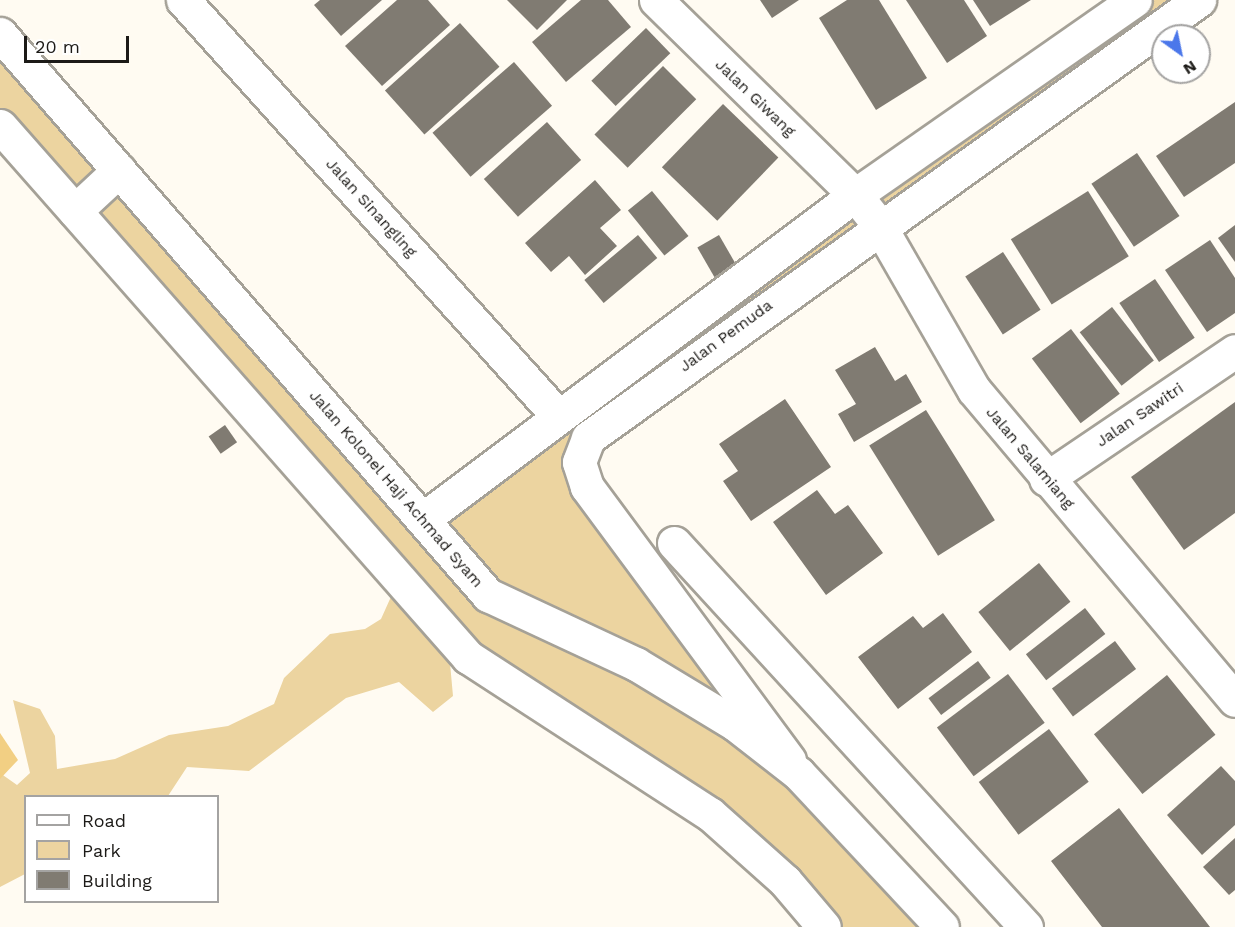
<!DOCTYPE html>
<html>
<head>
<meta charset="utf-8">
<style>
	body { margin:0 }
	#map { position:relative; width:1235px; height:927px; overflow:hidden; background:#fffbf2; font-family:"Work Sans",sans-serif }
	div>[style] { position:absolute }
	.green>* { inset:0; background:#ecd4a0 }
	.water>* { inset:0; background:#f2cf83 }
	.building>* { inset:0; background:#807b72; transform-origin:0 0 }
	.roads { filter:drop-shadow(2px 0 #a5a197) drop-shadow(-2px 0 #a5a197) drop-shadow(0 2px #a5a197) drop-shadow(0 -2px #a5a197) }
	.minor>* { height:33px; margin:-16.5px; padding:0 16.5px; transform-origin:16.5px; border-radius:16.5px; background:#fff }
	.secondary>* { height:33px; margin:-16.5px; padding:0 16.5px; transform-origin:16.5px; border-radius:16.5px; background:#fff }
	span { translate:-50% -50%; white-space:nowrap; text-align:center; line-height:1.15; -webkit-text-stroke:6px #fff; paint-order:stroke }
	.street-label { font-size:16px; color:#1c1a17 }
	.legend { position:absolute; left:24px; top:795px; width:195px; height:108px; box-sizing:border-box; background:#fff; border:2px solid #a4a3a2; margin:0; padding:8px 10px; list-style:none; font-size:18px; color:#1c1a17 }
	.legend li { display:flex; align-items:center; gap:12px; height:30px }
	.legend b { width:30px; border:2px solid #a4a3a2 }
	.north { position:absolute; left:1151px; top:24px; width:60px; height:60px; box-sizing:border-box; background:#fff; border:2px solid #a4a3a2; border-radius:50%; rotate:147deg; font-size:16px; font-weight:700; line-height:24px; text-align:center; color:#1c1a17 }
	.north::after { content:''; display:block; margin:auto; width:21px; height:27px; background:#4b77ea; clip-path:polygon(50% 0,100% 100%,50% 72%,0 100%) }
	.scale { position:absolute; left:24px; top:36px; width:105px; height:27px; box-sizing:border-box; border:3px solid #1c1a17; border-top:0; padding-left:8px; font-size:18px; line-height:21px; white-space:nowrap; color:#1c1a17; -webkit-text-stroke:4px #fff; paint-order:stroke }
</style>
</head>
<body>
<div id="map">
	<div class="green">
		<i style="clip-path:polygon(1135px 0,1199px 0,579px 462px,798px 773px,943px 927px,825px 927px,790px 887px,456px 654px,450px 663px,453px 696px,433px 712px,399px 682px,346px 698px,249px 771px,187px 767px,168px 796px,26px 796px,25px 874px,0 887px,0 773px,17px 785px,30px 773px,13px 700px,40px 709px,55px 736px,57px 769px,115px 759px,169px 735px,228px 726px,274px 704px,284px 678px,330px 634px,365px 629px,381px 619px,399px 579px,0 126px,0 34px,423px 519px)"></i>
	</div>
	<div class="water">
		<i style="clip-path:polygon(0 733px,18px 760px,0 779px)"></i>
	</div>
	<div class="building">
		<i style="clip-path:polygon(320px 0,382px 0,341px 36px,314px 5px)"></i>
		<i style="clip-path:polygon(397px 0,428px 0,450px 25px,382px 86px,345px 46px)"></i>
		<i style="clip-path:polygon(507px 0,567px 0,537px 30px)"></i>
		<i style="clip-path:polygon(581px 0,608px 0,631px 27px,566px 82px,532px 42px)"></i>
		<i style="clip-path:polygon(760px 0,799px 0,772px 18px)"></i>
		<i style="clip-path:polygon(847px 0,879px 0,927px 78px,876px 110px,819px 18px)"></i>
		<i style="clip-path:polygon(906px 0,964px 0,987px 36px,947px 63px)"></i>
		<i style="clip-path:polygon(973px 0,1031px 0,990px 26px)"></i>
		<i style="left:460px;top:23px;width:59px;height:101px;rotate:48deg"></i>
		<i style="left:646px;top:28px;width:35px;height:76px;rotate:46deg"></i>
		<i style="left:514px;top:62px;width:58px;height:108px;rotate:49deg"></i>
		<i style="left:663px;top:66px;width:47px;height:97px;rotate:45deg"></i>
		<i style="clip-path:polygon(1235px 102px,1235px 163px,1184px 197px,1156px 156px)"></i>
		<i style="left:723px;top:104px;width:77px;height:88px;rotate:44deg"></i>
		<i style="left:547px;top:122px;width:51px;height:85px;rotate:48deg"></i>
		<i style="left:1137px;top:153px;width:76px;height:55px;rotate:56deg"></i>
		<i style="clip-path:polygon(595px 180px,621px 210px,600px 228px,617px 246px,585px 275px,569px 256px,551px 272px,525px 243px)"></i>
		<i style="left:652px;top:191px;width:58px;height:31px;rotate:51deg"></i>
		<i style="left:1088px;top:191px;width:77px;height:91px;rotate:58deg"></i>
		<i style="clip-path:polygon(1235px 225px,1235px 262px,1218px 238px)"></i>
		<i style="left:638px;top:235px;width:30px;height:70px;rotate:50deg"></i>
		<i style="left:719px;top:235px;width:34px;height:25px;rotate:60deg"></i>
		<i style="clip-path:polygon(1210px 240px,1235px 278px,1235px 313px,1207px 332px,1165px 270px)"></i>
		<i style="left:1003px;top:252px;width:69px;height:45px;rotate:57deg"></i>
		<i style="left:1155px;top:279px;width:71px;height:43px;rotate:56deg"></i>
		<i style="left:1112px;top:307px;width:68px;height:41px;rotate:52deg"></i>
		<i style="left:1071px;top:329px;width:81px;height:49px;rotate:53deg"></i>
		<i style="clip-path:polygon(875px 347px,895px 381px,906px 374px,922px 402px,854px 442px,838px 414px,856px 404px,835px 370px)"></i>
		<i style="clip-path:polygon(785px 399px,831px 467px,751px 521px,723px 481px,738px 471px,719px 444px)"></i>
		<i style="clip-path:polygon(1235px 402px,1235px 513px,1184px 550px,1131px 477px)"></i>
		<i style="left:926px;top:410px;width:130px;height:67px;rotate:58deg"></i>
		<i style="left:225px;top:425px;width:21px;height:20px;rotate:55deg"></i>
		<i style="clip-path:polygon(817px 490px,835px 514px,848px 505px,883px 553px,826px 595px,773px 522px)"></i>
		<i style="left:1039px;top:563px;width:50px;height:78px;rotate:51deg"></i>
		<i style="left:1085px;top:608px;width:33px;height:75px;rotate:52deg"></i>
		<i style="clip-path:polygon(943px 613px,972px 652px,898px 709px,858px 657px,913px 616px,923px 628px)"></i>
		<i style="left:1115px;top:641px;width:35px;height:79px;rotate:53deg"></i>
		<i style="left:978px;top:661px;width:21px;height:62px;rotate:53deg"></i>
		<i style="left:1008px;top:674px;width:61px;height:89px;rotate:53deg"></i>
		<i style="left:1167px;top:675px;width:77px;height:94px;rotate:51deg"></i>
		<i style="left:1049px;top:729px;width:66px;height:88px;rotate:53deg"></i>
		<i style="clip-path:polygon(1221px 766px,1235px 781px,1235px 825px,1202px 855px,1167px 815px)"></i>
		<i style="clip-path:polygon(1119px 808px,1153px 853px,1210px 927px,1102px 927px,1051px 861px)"></i>
		<i style="clip-path:polygon(1235px 838px,1235px 890px,1229px 895px,1203px 867px)"></i>
	</div>
	<div class="roads">
		<div class="minor">
			<i style="left:183px;top:0;width:561px;rotate:47.96deg"></i>
			<i style="left:656px;top:0;width:279px;rotate:44.4deg"></i>
			<i style="left:855px;top:195px;width:38px;rotate:51deg"></i>
			<i style="left:879px;top:225px;width:190px;rotate:60.1deg"></i>
			<i style="left:974px;top:390px;width:405px;rotate:49.9deg"></i>
			<i style="left:1046px;top:479px;width:228px;rotate:-34.1deg"></i>
			<i style="left:423px;top:519px;width:540px;rotate:-36.87deg"></i>
			<i style="left:855px;top:195px;width:341px;rotate:-34.9deg"></i>
			<i style="left:674px;top:543px;width:521px;rotate:47.49deg"></i>
			<i style="left:789px;top:760px;width:340px;rotate:-126.5deg"></i>
			<i style="left:587px;top:487px;width:26px;rotate:-108deg"></i>
			<i style="left:579px;top:462px;width:26px;rotate:-69deg"></i>
			<i style="left:588px;top:438px;width:752px;rotate:-35.64deg"></i>
		</div>
		<div class="secondary">
			<i style="left:0;top:34px;width:744px;rotate:48.98deg"></i>
			<i style="left:488px;top:595px;width:163px;rotate:25deg"></i>
			<i style="left:636px;top:664px;width:116px;rotate:31.2deg"></i>
			<i style="left:735px;top:724px;width:81px;rotate:38deg"></i>
			<i style="left:799px;top:774px;width:209px;rotate:46.9deg"></i>
			<i style="left:0;top:126px;width:708px;rotate:48.61deg"></i>
			<i style="left:468px;top:657px;width:288px;rotate:33deg"></i>
			<i style="left:710px;top:814px;width:101px;rotate:41.8deg"></i>
			<i style="left:785px;top:881px;width:60px;rotate:49.7deg"></i>
			<i style="left:75px;top:211px;width:60px;rotate:-43deg"></i>
		</div>
	</div>
	<div class="street-label">
		<span style="left:755px;top:98px;rotate:44deg">Jalan Giwang</span>
		<span style="left:371px;top:208px;rotate:48deg">Jalan Sinangling</span>
		<span style="left:726px;top:336px;rotate:-36deg">Jalan Pemuda</span>
		<span style="left:1140px;top:415px;rotate:-34deg">Jalan Sawitri</span>
		<span style="left:1030px;top:458px;rotate:50deg">Jalan Salamiang</span>
		<span style="left:396px;top:489px;rotate:49deg">Jalan Kolonel Haji Achmad Syam</span>
	</div>
	<ul class="legend">
	<li><b style="height:8px;background:#fff"></b>Road</li>
	<li><b style="height:16px;background:#ecd4a0"></b>Park</li>
	<li><b style="height:16px;background:#807b72"></b>Building</li>
	</ul>
	<div class="north">N</div>
	<div class="scale">20 m</div>
</div>
</body>
</html>
